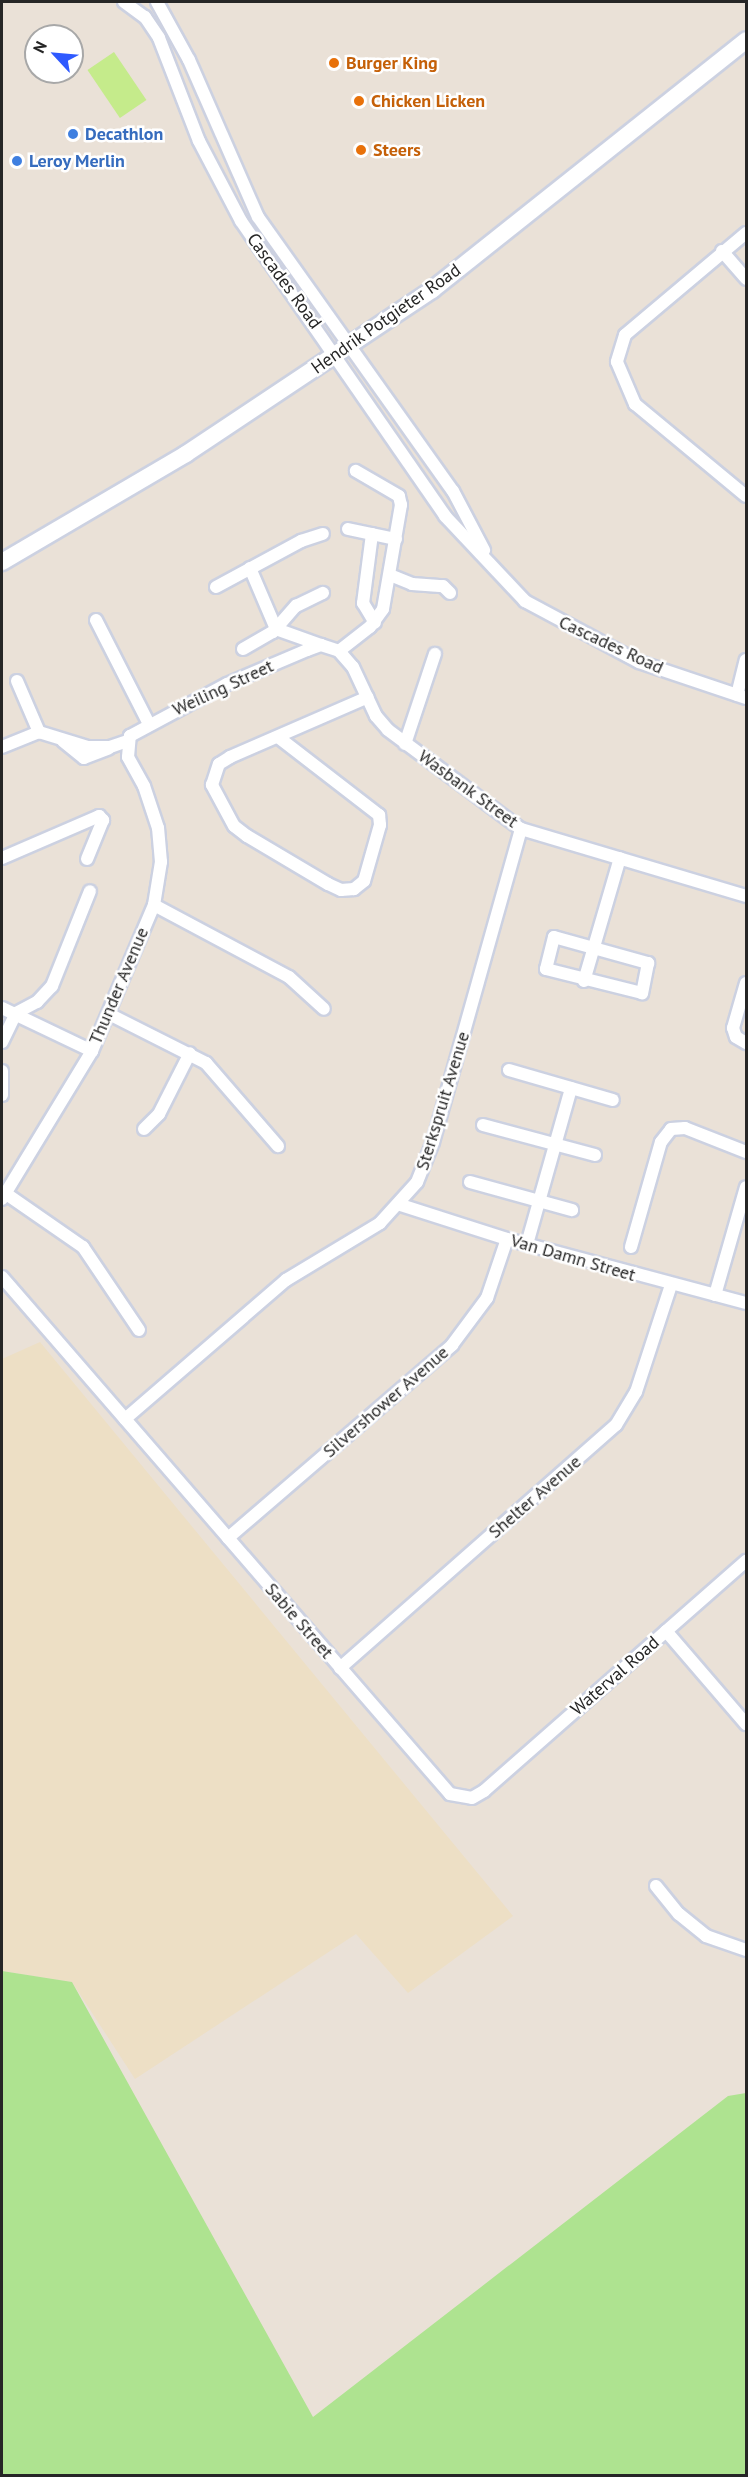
<!DOCTYPE html>
<html>
<head>
<meta charset="utf-8">
<style>
	body { margin:0 }
	#map { position:relative; width:748px; height:2477px; overflow:hidden; background:#eae1d7; font-family:"PT Sans",sans-serif }
	div>[style] { position:absolute }
	.education>* { inset:0; background:#eddfc5 }
	.green>* { inset:0; background:#aee390 }
	.pitch>* { inset:0; background:#c5eb8b; transform-origin:0 0 }
	.roads { filter:drop-shadow(2px 0 #ccd1e1) drop-shadow(-2px 0 #ccd1e1) drop-shadow(0 2px #ccd1e1) drop-shadow(0 -2px #ccd1e1) }
	.minor>* { height:12px; margin:-6px; padding:0 6px; transform-origin:6px; border-radius:6px; background:#fff }
	.secondary>* { height:16px; margin:-8px; padding:0 8px; transform-origin:8px; border-radius:8px; background:#fff }
	.dots>* { width:16px; height:16px; translate:-50% -50%; box-sizing:border-box; border:3px solid #fff; border-radius:50% }
	span { translate:-50% -50%; white-space:nowrap; text-align:center; line-height:1.15; -webkit-text-stroke:5px #fff; paint-order:stroke }
	.food-label { font-size:18px; color:#c56008; font-weight:700 }
	.left { translate:0 -50%; text-align:left }
	.shop-label { font-size:18px; color:#366cbe; font-weight:700 }
	.street-label { font-size:18px; color:#262626 }
	.frame { position:absolute; inset:0; border:3px solid #262626; pointer-events:none }
	.north { position:absolute; left:24px; top:24px; width:60px; height:60px; box-sizing:border-box; background:#fff; border:2px solid #a8a8a8; border-radius:50%; rotate:296deg; font-size:16px; font-weight:700; line-height:24px; text-align:center; color:#262626 }
	.north::after { content:''; display:block; margin:auto; width:21px; height:27px; background:#2f5aff; clip-path:polygon(50% 0,100% 100%,50% 72%,0 100%) }
</style>
</head>
<body>
<div id="map">
	<div class="education">
		<i style="clip-path:polygon(40px 1342px,513px 1916px,408px 1993px,356px 1934px,135px 2079px,72px 1982px,2px 1971px,2px 1359px)"></i>
	</div>
	<div class="green">
		<i style="clip-path:polygon(2px 1971px,72px 1982px,313px 2417px,728px 2096px,746px 2093px,746px 2475px,2px 2475px)"></i>
	</div>
	<div class="pitch">
		<i style="left:114px;top:52px;width:58px;height:32px;rotate:56deg"></i>
	</div>
	<div class="roads">
		<div class="minor">
			<i style="left:124px;top:2px;width:26px;rotate:36deg"></i>
			<i style="left:145px;top:17px;width:25px;rotate:56deg"></i>
			<i style="left:159px;top:38px;width:110px;rotate:68.8deg"></i>
			<i style="left:199px;top:141px;width:90px;rotate:62.3deg"></i>
			<i style="left:241px;top:221px;width:359px;rotate:55.3deg"></i>
			<i style="left:445px;top:516px;width:117px;rotate:46.7deg"></i>
			<i style="left:525px;top:601px;width:129px;rotate:28.2deg"></i>
			<i style="left:639px;top:662px;width:113px;rotate:18.6deg"></i>
			<i style="left:157px;top:2px;width:66px;rotate:61.1deg"></i>
			<i style="left:189px;top:60px;width:171px;rotate:66.3deg"></i>
			<i style="left:258px;top:217px;width:336px;rotate:54.6deg"></i>
			<i style="left:453px;top:491px;width:67px;rotate:62.3deg"></i>
			<i style="left:746px;top:233px;width:158px;rotate:139.9deg"></i>
			<i style="left:625px;top:335px;width:28px;rotate:107deg"></i>
			<i style="left:617px;top:362px;width:46px;rotate:66.8deg"></i>
			<i style="left:635px;top:404px;width:144px;rotate:39.7deg"></i>
			<i style="left:722px;top:251px;width:37px;rotate:49deg"></i>
			<i style="left:348px;top:529px;width:49px;rotate:11.8deg"></i>
			<i style="left:372px;top:534px;width:70px;rotate:97.4deg"></i>
			<i style="left:363px;top:603px;width:23px;rotate:59deg"></i>
			<i style="left:250px;top:568px;width:66px;rotate:66.9deg"></i>
			<i style="left:276px;top:629px;width:48px;rotate:19.6deg"></i>
			<i style="left:390px;top:575px;width:24px;rotate:22deg"></i>
			<i style="left:412px;top:584px;width:31px;rotate:4deg"></i>
			<i style="left:443px;top:586px;width:10px;rotate:45deg"></i>
			<i style="left:216px;top:587px;width:97px;rotate:-28.4deg"></i>
			<i style="left:301px;top:541px;width:23px;rotate:-18deg"></i>
			<i style="left:96px;top:620px;width:117px;rotate:63deg"></i>
			<i style="left:243px;top:649px;width:34px;rotate:-30deg"></i>
			<i style="left:273px;top:632px;width:35px;rotate:-49deg"></i>
			<i style="left:296px;top:606px;width:30px;rotate:-26deg"></i>
			<i style="left:339px;top:651px;width:39px;rotate:-38deg"></i>
			<i style="left:370px;top:627px;width:22px;rotate:-54deg"></i>
			<i style="left:383px;top:609px;width:106px;rotate:-80.2deg"></i>
			<i style="left:401px;top:505px;width:9px;rotate:-103deg"></i>
			<i style="left:399px;top:496px;width:50px;rotate:-149.8deg"></i>
			<i style="left:17px;top:681px;width:56px;rotate:66.7deg"></i>
			<i style="left:737px;top:695px;width:36px;rotate:-76deg"></i>
			<i style="left:278px;top:737px;width:128px;rotate:37.7deg"></i>
			<i style="left:379px;top:815px;width:10px;rotate:84deg"></i>
			<i style="left:380px;top:825px;width:58px;rotate:105.9deg"></i>
			<i style="left:364px;top:881px;width:13px;rotate:141deg"></i>
			<i style="left:354px;top:889px;width:13px;rotate:176deg"></i>
			<i style="left:341px;top:890px;width:14px;rotate:-155deg"></i>
			<i style="left:328px;top:884px;width:94px;rotate:-149.3deg"></i>
			<i style="left:247px;top:836px;width:16px;rotate:-142deg"></i>
			<i style="left:234px;top:826px;width:47px;rotate:-118.2deg"></i>
			<i style="left:212px;top:785px;width:22px;rotate:-72deg"></i>
			<i style="left:219px;top:764px;width:13px;rotate:-32deg"></i>
			<i style="left:230px;top:757px;width:150px;rotate:-23.5deg"></i>
			<i style="left:63px;top:741px;width:27px;rotate:39deg"></i>
			<i style="left:84px;top:758px;width:26px;rotate:-21deg"></i>
			<i style="left:405px;top:744px;width:95px;rotate:-71.6deg"></i>
			<i style="left:2px;top:747px;width:40px;rotate:-22deg"></i>
			<i style="left:39px;top:732px;width:51px;rotate:17deg"></i>
			<i style="left:88px;top:747px;width:22px"></i>
			<i style="left:110px;top:747px;width:18px;rotate:-19deg"></i>
			<i style="left:2px;top:858px;width:106px;rotate:-23.4deg"></i>
			<i style="left:99px;top:816px;width:6px;rotate:45deg"></i>
			<i style="left:103px;top:820px;width:42px;rotate:112.3deg"></i>
			<i style="left:154px;top:905px;width:153px;rotate:28.1deg"></i>
			<i style="left:289px;top:977px;width:47px;rotate:42.4deg"></i>
			<i style="left:554px;top:937px;width:98px;rotate:15.5deg"></i>
			<i style="left:648px;top:963px;width:31px;rotate:101deg"></i>
			<i style="left:642px;top:993px;width:99px;rotate:-166deg"></i>
			<i style="left:546px;top:969px;width:33px;rotate:-76deg"></i>
			<i style="left:584px;top:981px;width:128px;rotate:-73.7deg"></i>
			<i style="left:746px;top:983px;width:47px;rotate:106.1deg"></i>
			<i style="left:733px;top:1028px;width:9px;rotate:72deg"></i>
			<i style="left:736px;top:1037px;width:12px;rotate:31deg"></i>
			<i style="left:2px;top:1008px;width:100px;rotate:25.5deg"></i>
			<i style="left:109px;top:1014px;width:109px;rotate:26.8deg"></i>
			<i style="left:206px;top:1063px;width:110px;rotate:49.1deg"></i>
			<i style="left:2px;top:1042px;width:32px;rotate:-64deg"></i>
			<i style="left:16px;top:1013px;width:24px;rotate:-28deg"></i>
			<i style="left:37px;top:1002px;width:22px;rotate:-47deg"></i>
			<i style="left:52px;top:986px;width:102px;rotate:-68.2deg"></i>
			<i style="left:509px;top:1070px;width:108px;rotate:16.1deg"></i>
			<i style="left:2px;top:1071px;width:24px;rotate:90deg"></i>
			<i style="left:483px;top:1125px;width:116px;rotate:15deg"></i>
			<i style="left:144px;top:1129px;width:21px;rotate:-45deg"></i>
			<i style="left:159px;top:1114px;width:68px;rotate:-63.1deg"></i>
			<i style="left:470px;top:1182px;width:106px;rotate:15.4deg"></i>
			<i style="left:5px;top:1193px;width:95px;rotate:34.7deg"></i>
			<i style="left:83px;top:1247px;width:100px;rotate:56deg"></i>
			<i style="left:2px;top:1199px;width:173px;rotate:-58.7deg"></i>
			<i style="left:92px;top:1051px;width:159px;rotate:-67deg"></i>
			<i style="left:154px;top:905px;width:44px;rotate:-80.8deg"></i>
			<i style="left:161px;top:862px;width:34px;rotate:-95deg"></i>
			<i style="left:158px;top:828px;width:44px;rotate:-108.4deg"></i>
			<i style="left:144px;top:786px;width:33px;rotate:-119deg"></i>
			<i style="left:128px;top:757px;width:21px;rotate:-85deg"></i>
			<i style="left:130px;top:736px;width:110px;rotate:-28.2deg"></i>
			<i style="left:227px;top:684px;width:87px;rotate:-23deg"></i>
			<i style="left:307px;top:650px;width:15px;rotate:-20deg"></i>
			<i style="left:321px;top:645px;width:19px;rotate:18deg"></i>
			<i style="left:339px;top:651px;width:21px;rotate:49deg"></i>
			<i style="left:353px;top:667px;width:54px;rotate:64.9deg"></i>
			<i style="left:376px;top:716px;width:18px;rotate:49deg"></i>
			<i style="left:388px;top:730px;width:166px;rotate:36.7deg"></i>
			<i style="left:521px;top:829px;width:235px;rotate:16.6deg"></i>
			<i style="left:401px;top:1205px;width:111px;rotate:17.8deg"></i>
			<i style="left:507px;top:1239px;width:247px;rotate:15deg"></i>
			<i style="left:527px;top:1244px;width:162px;rotate:-74.2deg"></i>
			<i style="left:631px;top:1247px;width:109px;rotate:-74.1deg"></i>
			<i style="left:661px;top:1142px;width:16px;rotate:-52deg"></i>
			<i style="left:671px;top:1129px;width:14px;rotate:-4deg"></i>
			<i style="left:685px;top:1128px;width:66px;rotate:21.5deg"></i>
			<i style="left:2px;top:1277px;width:684px;rotate:49.09deg"></i>
			<i style="left:450px;top:1794px;width:22px;rotate:10deg"></i>
			<i style="left:472px;top:1798px;width:14px;rotate:-30deg"></i>
			<i style="left:484px;top:1791px;width:349px;rotate:-41.3deg"></i>
			<i style="left:715px;top:1295px;width:112px;rotate:-74deg"></i>
			<i style="left:125px;top:1419px;width:213px;rotate:-40.8deg"></i>
			<i style="left:286px;top:1280px;width:110px;rotate:-31.2deg"></i>
			<i style="left:380px;top:1223px;width:55px;rotate:-47.9deg"></i>
			<i style="left:417px;top:1182px;width:43px;rotate:-68.2deg"></i>
			<i style="left:433px;top:1142px;width:325px;rotate:-74.3deg"></i>
			<i style="left:228px;top:1538px;width:296px;rotate:-40.7deg"></i>
			<i style="left:452px;top:1345px;width:59px;rotate:-53.3deg"></i>
			<i style="left:487px;top:1298px;width:62px;rotate:-71.3deg"></i>
			<i style="left:666px;top:1631px;width:123px;rotate:49.3deg"></i>
			<i style="left:340px;top:1668px;width:368px;rotate:-41.4deg"></i>
			<i style="left:616px;top:1425px;width:39px;rotate:-59deg"></i>
			<i style="left:636px;top:1392px;width:113px;rotate:-71.9deg"></i>
			<i style="left:656px;top:1886px;width:36px;rotate:51deg"></i>
			<i style="left:679px;top:1914px;width:35px;rotate:39deg"></i>
			<i style="left:706px;top:1936px;width:42px;rotate:19.3deg"></i>
		</div>
		<div class="secondary">
			<i style="left:2px;top:562px;width:213px;rotate:-30.4deg"></i>
			<i style="left:186px;top:454px;width:296px;rotate:-33.7deg"></i>
			<i style="left:432px;top:290px;width:401px;rotate:-38.5deg"></i>
		</div>
	</div>
	<div class="dots">
		<i style="left:334px;top:63px;background:#e8710a"></i>
		<i style="left:359px;top:101px;background:#e8710a"></i>
		<i style="left:73px;top:134px;background:#3f7fe0"></i>
		<i style="left:361px;top:150px;background:#e8710a"></i>
		<i style="left:17px;top:161px;background:#3f7fe0"></i>
	</div>
	<div class="food-label">
		<span class="left" style="left:346px;top:63px">Burger King</span>
		<span class="left" style="left:371px;top:101px">Chicken Licken</span>
		<span class="left" style="left:373px;top:150px">Steers</span>
	</div>
	<div class="shop-label">
		<span class="left" style="left:85px;top:134px">Decathlon</span>
		<span class="left" style="left:29px;top:161px">Leroy Merlin</span>
	</div>
	<div class="street-label">
		<span style="left:284px;top:281px;rotate:54deg">Cascades Road</span>
		<span style="left:386px;top:319px;rotate:-35deg">Hendrik Potgieter Road</span>
		<span style="left:611px;top:645px;rotate:25deg">Cascades Road</span>
		<span style="left:223px;top:688px;rotate:-25deg">Weiling Street</span>
		<span style="left:468px;top:789px;rotate:36deg">Wasbank Street</span>
		<span style="left:119px;top:986px;rotate:-67deg">Thunder Avenue</span>
		<span style="left:443px;top:1101px;rotate:-73deg">Sterkspruit Avenue</span>
		<span style="left:573px;top:1258px;rotate:16deg">Van Damn Street</span>
		<span style="left:386px;top:1402px;rotate:-41deg">Silvershower Avenue</span>
		<span style="left:535px;top:1497px;rotate:-41deg">Shelter Avenue</span>
		<span style="left:299px;top:1621px;rotate:49deg">Sabie Street</span>
		<span style="left:615px;top:1676px;rotate:-41deg">Waterval Road</span>
	</div>
	<div class="frame"></div>
	<div class="north">N</div>
</div>
</body>
</html>
